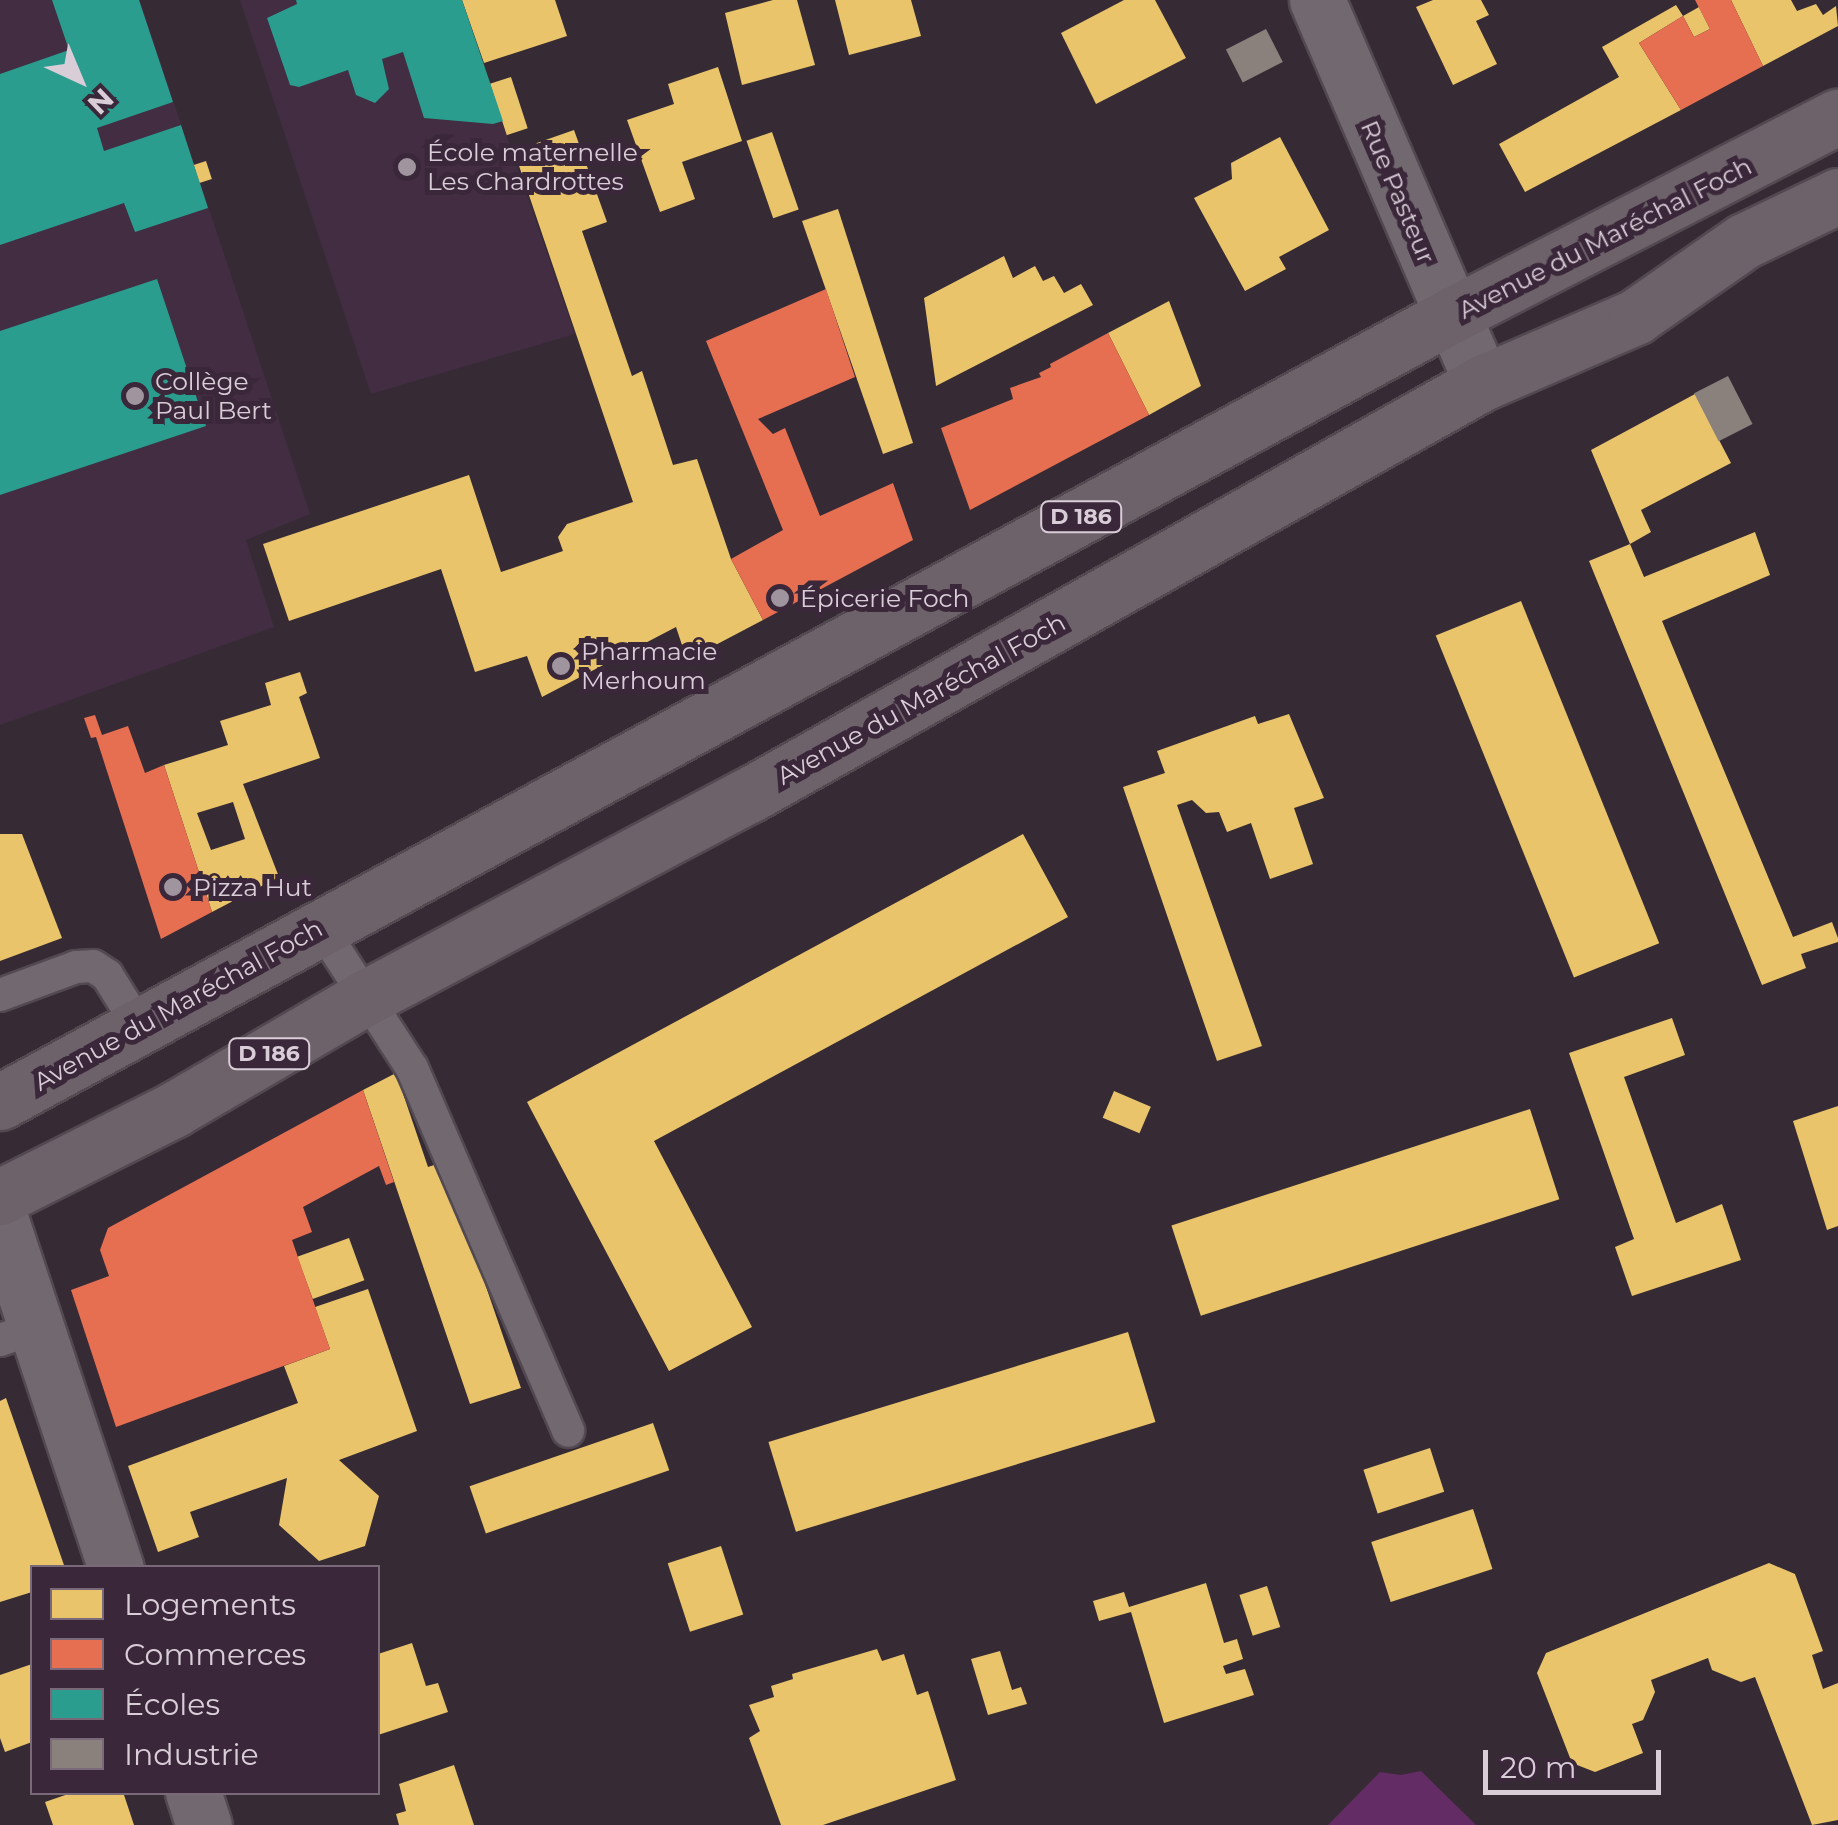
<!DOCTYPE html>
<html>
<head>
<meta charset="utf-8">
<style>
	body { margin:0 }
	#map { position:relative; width:1838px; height:1825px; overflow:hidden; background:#362b35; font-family:Montserrat,sans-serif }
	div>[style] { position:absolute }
	.built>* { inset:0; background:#422d42 }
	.green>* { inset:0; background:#642c64 }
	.homes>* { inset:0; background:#e9c46a; transform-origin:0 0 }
	.shops>* { inset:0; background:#e76f51 }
	.schools>* { inset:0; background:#2a9d8f }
	.industry>* { inset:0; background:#8a817c; transform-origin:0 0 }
	.roads { filter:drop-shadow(2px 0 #524951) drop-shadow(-2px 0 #524951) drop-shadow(0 2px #524951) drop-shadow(0 -2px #524951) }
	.service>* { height:32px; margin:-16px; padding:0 16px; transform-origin:16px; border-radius:16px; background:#716870 }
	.minor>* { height:55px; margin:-27.5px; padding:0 27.5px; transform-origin:27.5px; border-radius:27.5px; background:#716870 }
	.primary>* { height:55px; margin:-27.5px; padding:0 27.5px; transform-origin:27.5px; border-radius:27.5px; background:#6d616a }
	.dots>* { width:28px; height:28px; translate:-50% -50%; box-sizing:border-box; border:5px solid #3a2739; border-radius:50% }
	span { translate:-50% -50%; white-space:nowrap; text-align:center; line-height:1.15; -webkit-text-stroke:10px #3a2739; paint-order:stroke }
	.shield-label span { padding:2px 8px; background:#3a2739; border:2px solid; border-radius:8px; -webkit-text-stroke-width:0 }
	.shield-label { font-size:22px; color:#d9cdd8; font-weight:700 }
	.poi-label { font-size:25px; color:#d9cdd8 }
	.left { translate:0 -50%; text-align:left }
	.street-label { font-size:25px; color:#d9cdd8 }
	.legend { position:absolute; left:30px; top:1565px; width:350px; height:230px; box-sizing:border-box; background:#3a2739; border:2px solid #7a6979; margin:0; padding:12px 18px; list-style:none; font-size:30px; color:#d9cdd8 }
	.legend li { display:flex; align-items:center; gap:20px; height:50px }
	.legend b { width:50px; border:2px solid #7a6979 }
	.north { position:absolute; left:30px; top:30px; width:100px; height:100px; -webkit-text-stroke:8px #3a2739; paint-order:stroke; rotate:136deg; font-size:28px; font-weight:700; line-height:40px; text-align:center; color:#d9cdd8 }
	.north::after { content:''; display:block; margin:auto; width:35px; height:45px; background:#d9cdd8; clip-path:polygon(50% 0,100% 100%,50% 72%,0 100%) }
	.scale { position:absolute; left:1483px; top:1750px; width:178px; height:45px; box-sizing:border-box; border:5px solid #d9cdd8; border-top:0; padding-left:12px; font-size:30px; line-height:35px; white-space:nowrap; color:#d9cdd8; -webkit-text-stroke:8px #3a2739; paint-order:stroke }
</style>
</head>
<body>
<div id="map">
	<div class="built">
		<i style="clip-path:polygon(0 0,140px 0,310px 514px,246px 540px,274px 627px,0 725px)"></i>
		<i style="clip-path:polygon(240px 0,460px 0,575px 334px,371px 394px)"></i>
	</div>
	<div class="green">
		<i style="clip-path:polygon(1421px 1771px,1476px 1825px,1328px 1825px,1380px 1772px,1401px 1775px)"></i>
	</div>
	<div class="homes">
		<i style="clip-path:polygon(462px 0,555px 0,567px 36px,484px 63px)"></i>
		<i style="clip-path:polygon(773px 0,797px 0,815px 65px,742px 85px,725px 13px)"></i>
		<i style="clip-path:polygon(835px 0,911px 0,921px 36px,849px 55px)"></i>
		<i style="clip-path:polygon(1124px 0,1155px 0,1186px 58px,1096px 104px,1061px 33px)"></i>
		<i style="clip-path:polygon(1433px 0,1481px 0,1489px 15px,1476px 21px,1497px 64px,1453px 85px,1416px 7px)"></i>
		<i style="clip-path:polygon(1731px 0,1791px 0,1797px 11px,1816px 4px,1823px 15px,1836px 6px,1838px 26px,1763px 66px)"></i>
		<i style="clip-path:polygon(1676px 5px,1683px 16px,1699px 7px,1710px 29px,1694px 37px,1683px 16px,1639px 43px,1681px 110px,1525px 192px,1499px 144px,1619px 77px,1602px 47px)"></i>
		<i style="clip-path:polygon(718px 67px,742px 141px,682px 162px,695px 199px,660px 212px,627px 120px,674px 104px,668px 84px)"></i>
		<i style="left:511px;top:77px;width:54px;height:22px;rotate:72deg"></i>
		<i style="clip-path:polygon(574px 130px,607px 222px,582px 231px,632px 376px,642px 371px,673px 465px,697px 459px,731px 559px,763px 620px,687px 660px,676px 627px,542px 697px,527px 656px,475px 672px,441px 569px,289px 621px,263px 544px,469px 475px,501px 572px,563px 551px,558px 537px,567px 524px,633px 502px,514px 151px)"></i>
		<i style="left:772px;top:132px;width:82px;height:27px;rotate:71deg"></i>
		<i style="clip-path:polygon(1280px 137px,1329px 230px,1279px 257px,1286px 269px,1245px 291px,1194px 198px,1232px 179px,1231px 163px)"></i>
		<i style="left:206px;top:161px;width:19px;height:13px;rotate:72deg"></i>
		<i style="clip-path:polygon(838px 209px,913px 443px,883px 454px,802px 221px)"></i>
		<i style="clip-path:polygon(1004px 256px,1013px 278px,1035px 266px,1043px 281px,1054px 276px,1064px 293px,1081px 284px,1093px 305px,936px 386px,924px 298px)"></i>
		<i style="clip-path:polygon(1169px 301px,1201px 386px,1149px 415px,1108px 333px)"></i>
		<i style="clip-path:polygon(1695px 394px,1731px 463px,1641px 510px,1651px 532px,1630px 544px,1591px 450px)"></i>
		<i style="clip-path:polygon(1755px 532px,1770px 575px,1662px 621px,1793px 937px,1832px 922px,1838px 938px,1838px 942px,1801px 954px,1806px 968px,1762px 985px,1589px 561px,1630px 544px,1644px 577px)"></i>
		<i style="left:1521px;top:601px;width:369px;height:92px;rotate:68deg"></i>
		<i style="clip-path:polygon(evenodd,300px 672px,307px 693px,299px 697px,320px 758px,243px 784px,279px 877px,212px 912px,164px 765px,228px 745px,220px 721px,271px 705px,265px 683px,300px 672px,233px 802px,245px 839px,211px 850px,197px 813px,233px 802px)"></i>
		<i style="clip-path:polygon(1289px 714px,1324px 798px,1294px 808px,1313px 864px,1270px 879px,1251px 823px,1227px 832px,1219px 812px,1206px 813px,1192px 800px,1177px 805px,1262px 1046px,1217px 1061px,1123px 787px,1165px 773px,1157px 751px,1255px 716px,1258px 724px)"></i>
		<i style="clip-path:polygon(0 834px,22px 834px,62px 938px,0 961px)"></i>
		<i style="clip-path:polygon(1023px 834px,1068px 917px,654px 1141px,752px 1327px,669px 1371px,527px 1102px)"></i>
		<i style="clip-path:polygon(1672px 1018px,1685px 1055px,1624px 1077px,1676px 1223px,1722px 1204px,1741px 1260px,1632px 1296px,1615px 1247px,1634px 1239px,1569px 1053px)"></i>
		<i style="clip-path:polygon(396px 1073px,428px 1167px,443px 1162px,521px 1388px,470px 1404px,363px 1090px)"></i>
		<i style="left:1114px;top:1091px;width:40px;height:29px;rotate:23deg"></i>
		<i style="clip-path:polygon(1838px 1106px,1838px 1226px,1827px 1230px,1793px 1121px)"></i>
		<i style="left:1530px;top:1109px;width:95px;height:377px;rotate:72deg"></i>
		<i style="left:349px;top:1238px;width:45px;height:55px;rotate:70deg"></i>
		<i style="clip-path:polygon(368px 1289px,417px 1431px,339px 1460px,379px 1496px,365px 1546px,319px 1561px,279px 1525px,287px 1478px,190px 1512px,199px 1537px,158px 1552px,128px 1466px,298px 1403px,284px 1366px,330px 1349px,315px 1307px)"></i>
		<i style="left:1128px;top:1332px;width:94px;height:376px;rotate:73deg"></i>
		<i style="clip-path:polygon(6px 1398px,65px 1568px,32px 1568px,32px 1592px,0 1602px,0 1401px)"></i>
		<i style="left:653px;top:1423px;width:50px;height:194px;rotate:71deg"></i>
		<i style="left:1430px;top:1448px;width:46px;height:70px;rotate:72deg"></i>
		<i style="left:1473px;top:1509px;width:63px;height:107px;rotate:72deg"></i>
		<i style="left:721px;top:1546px;width:72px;height:56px;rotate:72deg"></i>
		<i style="clip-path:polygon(1769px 1563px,1795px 1574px,1823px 1651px,1812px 1655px,1823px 1689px,1838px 1683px,1838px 1820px,1812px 1825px,1755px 1677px,1741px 1682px,1712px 1670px,1708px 1658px,1651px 1680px,1655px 1692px,1643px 1720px,1632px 1724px,1643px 1753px,1595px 1772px,1572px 1763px,1537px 1673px,1546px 1653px)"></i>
		<i style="clip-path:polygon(1206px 1583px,1224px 1643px,1237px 1639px,1243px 1659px,1223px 1666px,1226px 1674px,1245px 1669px,1254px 1695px,1164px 1723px,1131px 1612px,1099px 1621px,1093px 1601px,1124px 1592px,1129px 1607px)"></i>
		<i style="left:1267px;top:1586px;width:43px;height:29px;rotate:72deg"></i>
		<i style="clip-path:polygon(412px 1643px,426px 1686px,438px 1683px,448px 1712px,378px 1735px,378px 1654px)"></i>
		<i style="clip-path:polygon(877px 1649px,882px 1661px,904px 1654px,917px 1695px,928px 1691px,956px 1780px,823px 1825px,781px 1825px,749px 1738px,760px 1731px,749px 1705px,774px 1697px,771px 1686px,793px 1679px,792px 1674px)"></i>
		<i style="clip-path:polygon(1000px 1651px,1012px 1690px,1021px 1687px,1027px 1704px,988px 1715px,971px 1659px)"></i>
		<i style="clip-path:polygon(32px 1664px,32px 1742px,5px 1752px,0 1738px,0 1675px)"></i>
		<i style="clip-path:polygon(454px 1765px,474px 1825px,399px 1825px,396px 1814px,406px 1811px,399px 1784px)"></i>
		<i style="clip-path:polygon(74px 1792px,123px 1792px,134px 1825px,53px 1825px,45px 1802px)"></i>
	</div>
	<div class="shops">
		<i style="clip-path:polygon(1695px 0,1731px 0,1763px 66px,1681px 110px,1639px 43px,1683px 16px,1694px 37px,1710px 29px)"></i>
		<i style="clip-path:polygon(826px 289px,855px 377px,758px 419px,773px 434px,785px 428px,820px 516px,893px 483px,913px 540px,763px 620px,731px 559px,783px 530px,706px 341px)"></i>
		<i style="clip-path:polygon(1108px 333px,1149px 415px,970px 510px,941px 428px,1013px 399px,1010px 388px,1041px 377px,1039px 373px,1051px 367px,1050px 364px)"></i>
		<i style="clip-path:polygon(95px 715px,102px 735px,128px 726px,145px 773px,164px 765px,212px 912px,161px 939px,96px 737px,91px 738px,84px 718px)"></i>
		<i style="clip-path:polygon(363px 1090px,394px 1182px,386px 1185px,379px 1166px,303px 1207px,312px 1232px,292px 1240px,330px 1349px,116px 1427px,71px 1290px,109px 1276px,100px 1250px,108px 1228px)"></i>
	</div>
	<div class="schools">
		<i style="clip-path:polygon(52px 0,139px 0,173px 102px,97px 128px,104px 151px,181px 125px,208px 208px,135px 232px,124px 203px,0 245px,0 74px,69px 50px)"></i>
		<i style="clip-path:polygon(296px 0,462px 0,503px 121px,493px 124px,424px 118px,403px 52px,382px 59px,389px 89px,375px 103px,356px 95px,348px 70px,299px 87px,290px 85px,267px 18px,297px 4px)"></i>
		<i style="clip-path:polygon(157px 279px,206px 426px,0 495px,0 331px)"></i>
	</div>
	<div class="industry">
		<i style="left:1266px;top:29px;width:37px;height:45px;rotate:63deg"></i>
		<i style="left:1728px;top:376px;width:54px;height:38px;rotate:63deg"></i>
	</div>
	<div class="roads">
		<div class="service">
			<i style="left:320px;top:926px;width:169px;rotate:57.1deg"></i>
			<i style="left:412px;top:1068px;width:395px;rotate:66.7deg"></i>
			<i style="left:0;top:995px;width:81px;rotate:-20.2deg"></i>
			<i style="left:76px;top:967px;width:17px;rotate:-3deg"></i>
			<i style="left:93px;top:966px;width:17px;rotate:33deg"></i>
			<i style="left:107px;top:975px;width:62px;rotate:58.1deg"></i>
			<i style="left:0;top:1340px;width:36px;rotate:-19deg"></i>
		</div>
		<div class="minor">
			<i style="left:1317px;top:0;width:417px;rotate:66.7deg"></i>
			<i style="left:0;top:1218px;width:369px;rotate:71.7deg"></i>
			<i style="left:193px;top:1792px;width:35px;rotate:72deg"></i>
		</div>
		<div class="primary">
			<i style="left:0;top:1102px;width:1652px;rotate:-28.46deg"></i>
			<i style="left:1452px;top:315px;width:434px;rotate:-27.2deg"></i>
			<i style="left:0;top:1197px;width:194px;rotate:-26.7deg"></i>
			<i style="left:173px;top:1110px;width:222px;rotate:-30.3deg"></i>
			<i style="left:365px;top:998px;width:434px;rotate:-27.9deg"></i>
			<i style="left:749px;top:795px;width:841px;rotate:-29.34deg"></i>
			<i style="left:1482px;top:383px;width:167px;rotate:-23.3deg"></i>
			<i style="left:1635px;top:317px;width:133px;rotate:-34.9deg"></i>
			<i style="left:1744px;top:241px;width:104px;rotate:-25.6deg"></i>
		</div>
	</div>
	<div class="dots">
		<i style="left:407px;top:167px;background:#a0949f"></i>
		<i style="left:135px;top:396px;background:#a0949f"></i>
		<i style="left:780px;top:598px;background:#a0949f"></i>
		<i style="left:561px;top:666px;background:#a0949f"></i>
		<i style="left:173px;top:887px;background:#a0949f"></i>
	</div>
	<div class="shield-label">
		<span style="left:1081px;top:517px">D 186</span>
		<span style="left:269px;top:1054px">D 186</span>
	</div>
	<div class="poi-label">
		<span class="left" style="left:427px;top:167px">École maternelle<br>Les Chardrottes</span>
		<span class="left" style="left:155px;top:396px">Collège<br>Paul Bert</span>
		<span class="left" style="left:800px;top:598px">Épicerie Foch</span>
		<span class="left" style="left:581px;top:666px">Pharmacie<br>Merhoum</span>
		<span class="left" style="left:193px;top:887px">Pizza Hut</span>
	</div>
	<div class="street-label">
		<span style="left:1398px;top:192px;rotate:67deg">Rue Pasteur</span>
		<span style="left:1605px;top:238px;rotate:-27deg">Avenue du Maréchal Foch</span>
		<span style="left:921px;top:699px;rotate:-29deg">Avenue du Maréchal Foch</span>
		<span style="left:178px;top:1005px;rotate:-29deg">Avenue du Maréchal Foch</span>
	</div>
	<ul class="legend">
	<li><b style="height:28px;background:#e9c46a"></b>Logements</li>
	<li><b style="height:28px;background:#e76f51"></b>Commerces</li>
	<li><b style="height:28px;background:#2a9d8f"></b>Écoles</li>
	<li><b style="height:28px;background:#8a817c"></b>Industrie</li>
	</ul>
	<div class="north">N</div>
	<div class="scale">20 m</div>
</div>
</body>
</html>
